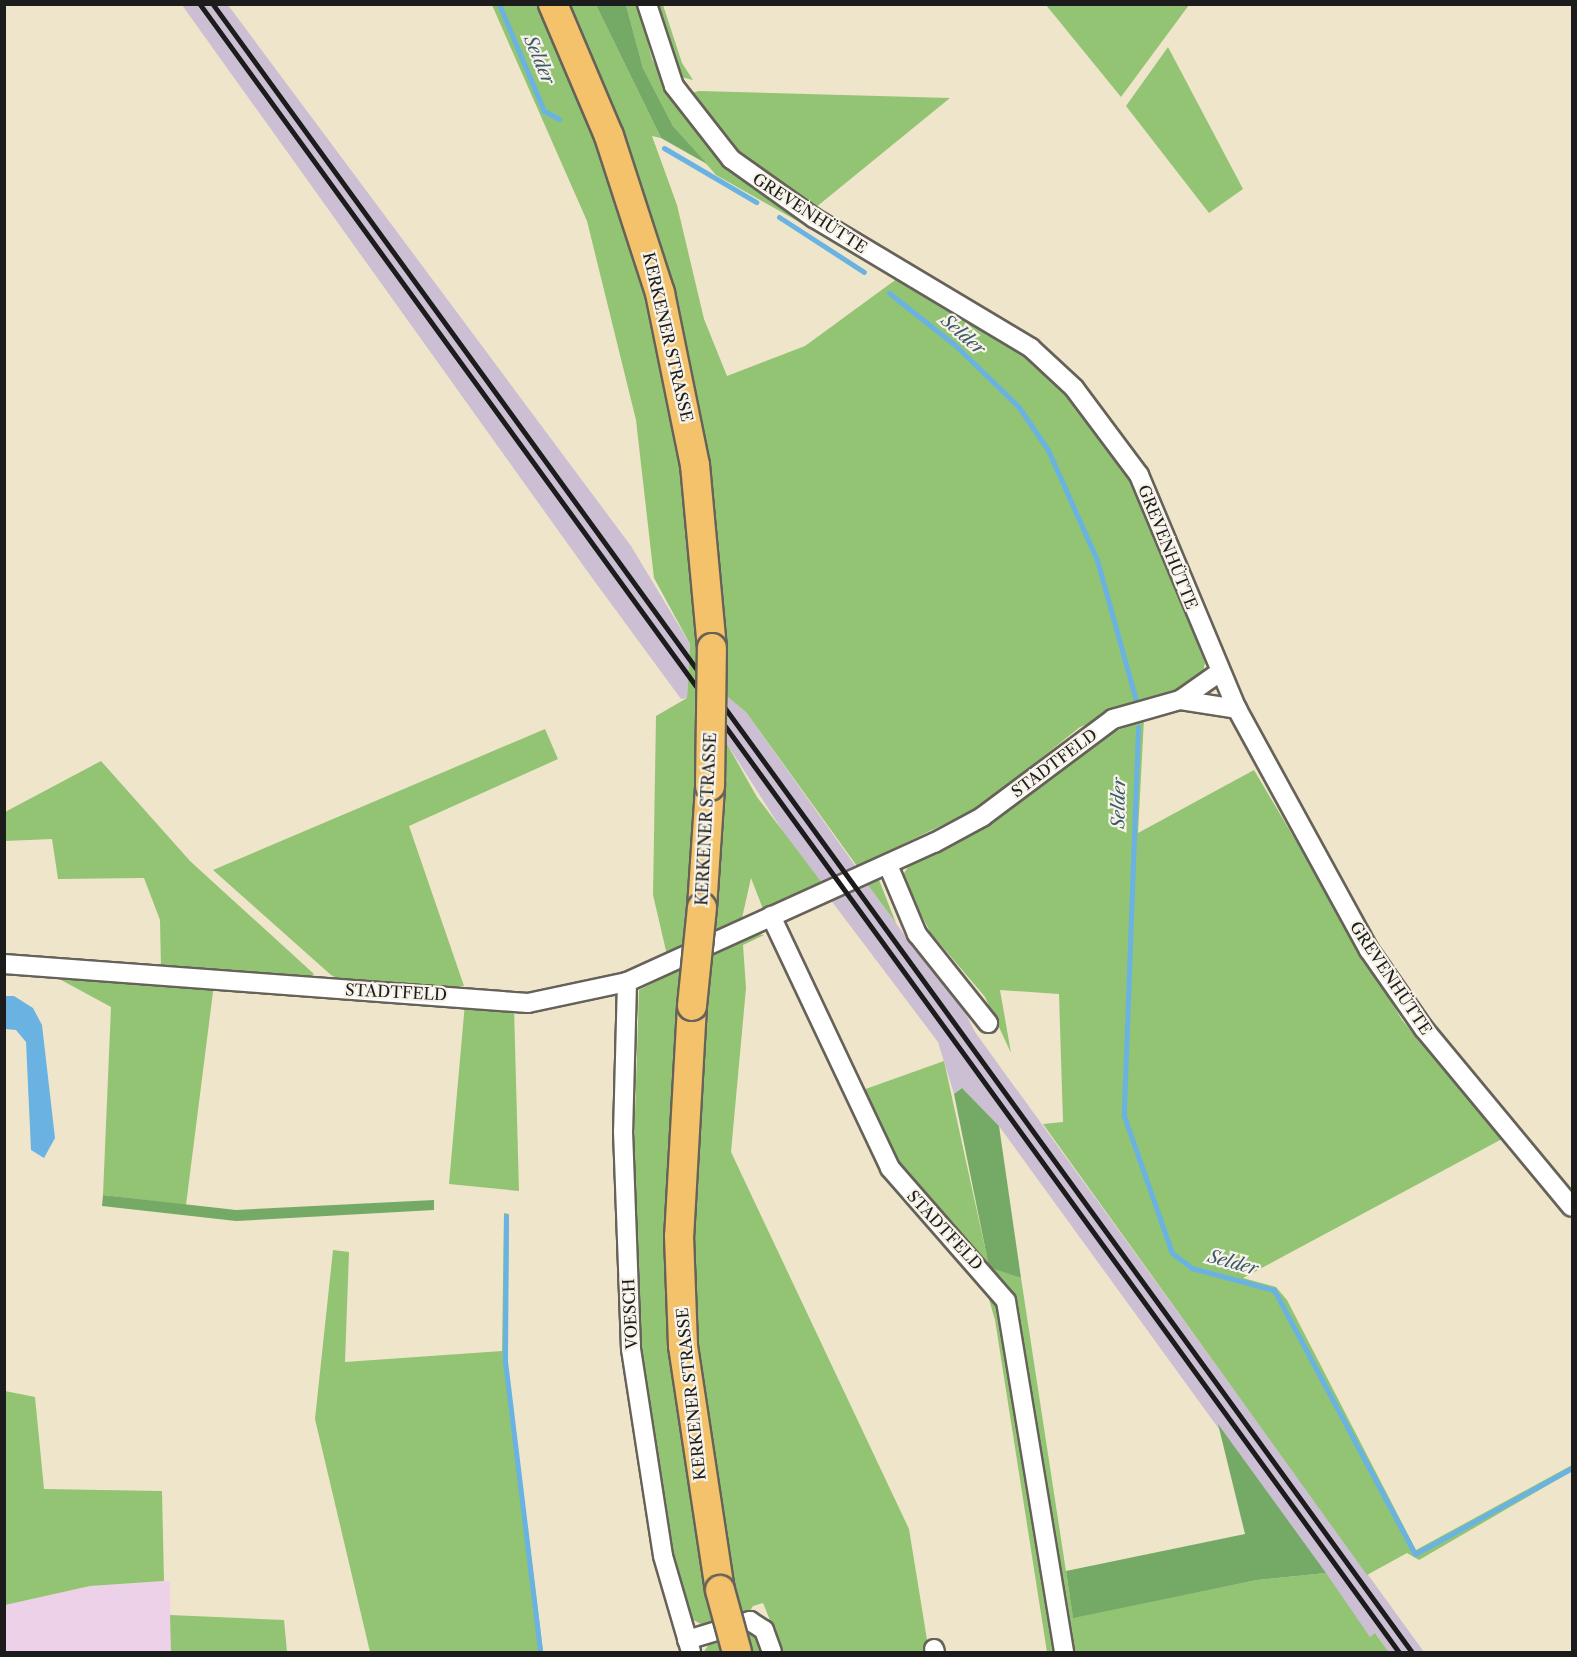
<!DOCTYPE html>
<html>
<head>
<meta charset="utf-8">
<style>
	body { margin:0 }
	#map { position:relative; width:1577px; height:1657px; overflow:hidden; background:#efe5ca; font-family:"Libre Caslon Text",serif }
	div>[style] { position:absolute }
	.built>* { inset:0; background:#edd1e9 }
	.industrial>* { inset:0; background:#ccbfd4 }
	.green>* { inset:0; background:#92c474 }
	.forest>* { inset:0; background:#75aa66 }
	.water>* { inset:0; background:#6ab2e2 }
	.stream>* { height:5px; margin:-2.5px; padding:0 2.5px; transform-origin:2.5px; border-radius:2.5px; background:#6ab2e2 }
	.roads { filter:drop-shadow(2px 0 #666259) drop-shadow(-2px 0 #666259) drop-shadow(0 2px #666259) drop-shadow(0 -2px #666259) }
	.minor>* { height:18px; margin:-9px; padding:0 9px; transform-origin:9px; border-radius:9px; background:#fff }
	.primary>* { height:28px; margin:-14px; padding:0 14px; transform-origin:14px; border-radius:14px; background:#f3c26a }
	.rail>* { height:4.5px; margin:-2.25px; padding:0 2.25px; transform-origin:2.25px; border-radius:2.25px; background:#1c1c1c }
	.bridges { filter:drop-shadow(2px 0 #666259) drop-shadow(-2px 0 #666259) drop-shadow(0 2px #666259) drop-shadow(0 -2px #666259) }
	.primary-bridge>* { height:28px; margin:-14px; padding:0 14px; transform-origin:14px; border-radius:14px; background:#f3c26a }
	span { translate:-50% -50%; white-space:nowrap; text-align:center; line-height:1.15; -webkit-text-stroke:4.5px #f7f3e8; paint-order:stroke }
	.street-label { font-size:16px; color:#1c1c1c }
	.water-label { font-size:18px; color:#3b586b; font-style:italic }
	.frame { position:absolute; inset:0; border:6px solid #1c1c1c; pointer-events:none }
</style>
</head>
<body>
<div id="map">
	<div class="built">
		<i style="clip-path:polygon(170px 1581px,171px 1652px,5px 1652px,5px 1605px,90px 1586px)"></i>
	</div>
	<div class="industrial">
		<i style="clip-path:polygon(182px 5px,228px 5px,631px 546px,690px 644px,687px 698px,681px 699px,590px 575px)"></i>
		<i style="clip-path:polygon(728px 696px,746px 712px,913px 947px,955px 993px,975px 1032px,1424px 1652px,1389px 1652px,1376px 1634px,1370px 1637px,999px 1126px,962px 1088px,954px 1094px,938px 1042px,805px 866px,727px 744px)"></i>
	</div>
	<div class="green">
		<i style="clip-path:polygon(492px 5px,539px 5px,590px 116px,630px 230px,686px 466px,703px 711px,688px 946px,667px 955px,653px 895px,656px 716px,687px 698px,690px 644px,654px 578px,636px 420px,587px 221px)"></i>
		<i style="clip-path:polygon(565px 5px,596px 5px,661px 138px,652px 136px,677px 205px,704px 319px,727px 376px,805px 346px,898px 278px,716px 175px,673px 126px,643px 68px,626px 5px,638px 5px,652px 59px,682px 115px,726px 164px,1019px 350px,1062px 386px,1132px 481px,1205px 663px,1203px 672px,1182px 690px,1080px 727px,980px 807px,857px 866px,746px 712px,728px 697px,727px 744px,757px 797px,822px 883px,763px 909px,751px 878px,742px 918px,708px 935px,704px 443px)"></i>
		<i style="clip-path:polygon(655px 5px,663px 5px,682px 63px,693px 80px,677px 76px)"></i>
		<i style="clip-path:polygon(1046px 5px,1189px 5px,1121px 97px)"></i>
		<i style="clip-path:polygon(1168px 47px,1243px 189px,1209px 213px,1126px 106px)"></i>
		<i style="clip-path:polygon(699px 91px,950px 98px,815px 208px,735px 154px,688px 94px)"></i>
		<i style="clip-path:polygon(1144px 719px,1138px 833px,1254px 770px,1402px 1020px,1502px 1139px,1243px 1278px,1276px 1287px,1287px 1300px,1416px 1550px,1572px 1465px,1572px 1471px,1419px 1560px,1407px 1553px,1367px 1575px,1043px 1124px,1063px 1122px,1059px 994px,1000px 990px,1011px 1053px,985px 997px,930px 932px,902px 876px,910px 864px,1045px 784px,1093px 741px)"></i>
		<i style="clip-path:polygon(545px 729px,558px 759px,409px 826px,464px 986px,353px 986px,331px 975px,213px 870px)"></i>
		<i style="clip-path:polygon(101px 761px,190px 861px,314px 974px,305px 981px,161px 968px,160px 920px,144px 878px,58px 879px,52px 839px,5px 841px,5px 812px)"></i>
		<i style="clip-path:polygon(879px 880px,896px 923px,868px 885px)"></i>
		<i style="clip-path:polygon(752px 933px,764px 935px,743px 945px,746px 988px,731px 1152px,909px 1529px,929px 1652px,783px 1652px,763px 1603px,753px 1606px,745px 1620px,762px 1639px,766px 1652px,751px 1652px,722px 1543px,672px 1211px,730px 1652px,704px 1652px,712px 1639px,710px 1629px,688px 1617px,672px 1552px,647px 1407px,631px 1238px,639px 990px)"></i>
		<i style="clip-path:polygon(39px 968px,214px 984px,186px 1205px,103px 1195px,111px 1007px)"></i>
		<i style="clip-path:polygon(465px 1003px,514px 1008px,519px 1191px,449px 1184px)"></i>
		<i style="clip-path:polygon(944px 1061px,989px 1266px,1021px 1278px,1073px 1617px,1257px 1580px,1326px 1573px,1370px 1637px,1375px 1633px,1389px 1652px,1072px 1652px,1008px 1292px,896px 1163px,860px 1091px)"></i>
		<i style="clip-path:polygon(504px 1213px,509px 1214px,507px 1360px,543px 1652px,370px 1652px,315px 1419px,333px 1250px,349px 1252px,345px 1362px,502px 1351px)"></i>
		<i style="clip-path:polygon(984px 1282px,996px 1296px,1057px 1652px,1047px 1652px,995px 1320px)"></i>
		<i style="clip-path:polygon(5px 1391px,35px 1397px,44px 1489px,162px 1491px,164px 1581px,90px 1586px,5px 1605px)"></i>
		<i style="clip-path:polygon(170px 1615px,284px 1620px,287px 1652px,171px 1652px)"></i>
	</div>
	<div class="forest">
		<i style="clip-path:polygon(596px 5px,626px 5px,643px 68px,673px 126px,707px 164px,661px 138px)"></i>
		<i style="clip-path:polygon(962px 1088px,999px 1126px,1021px 1278px,989px 1267px,954px 1094px)"></i>
		<i style="clip-path:polygon(103px 1195px,236px 1210px,434px 1200px,434px 1210px,236px 1221px,102px 1206px)"></i>
		<i style="clip-path:polygon(1218px 1424px,1326px 1573px,1257px 1580px,1073px 1618px,1066px 1571px,1245px 1534px)"></i>
	</div>
	<div class="water">
		<i style="clip-path:polygon(5px 996px,14px 996px,33px 1008px,42px 1025px,55px 1138px,44px 1158px,31px 1150px,26px 1042px,16px 1030px,5px 1029px)"></i>
	</div>
	<div class="stream">
		<i style="left:499px;top:4px;width:116px;rotate:67.2deg"></i>
		<i style="left:544px;top:111px;width:17px;rotate:28deg"></i>
		<i style="left:664px;top:148px;width:107px;rotate:30.4deg"></i>
		<i style="left:779px;top:217px;width:101px;rotate:32.9deg"></i>
		<i style="left:889px;top:293px;width:84px;rotate:38.2deg"></i>
		<i style="left:955px;top:345px;width:88px;rotate:44.1deg"></i>
		<i style="left:1018px;top:406px;width:53px;rotate:55.7deg"></i>
		<i style="left:1048px;top:450px;width:120px;rotate:66deg"></i>
		<i style="left:1097px;top:560px;width:146px;rotate:74.5deg"></i>
		<i style="left:1138px;top:727px;width:389px;rotate:92.1deg"></i>
		<i style="left:1124px;top:1116px;width:145px;rotate:70.7deg"></i>
		<i style="left:1172px;top:1253px;width:25px;rotate:37deg"></i>
		<i style="left:1192px;top:1268px;width:85px;rotate:15deg"></i>
		<i style="left:1274px;top:1290px;width:299px;rotate:61.9deg"></i>
		<i style="left:1415px;top:1554px;width:179px;rotate:-28.7deg"></i>
		<i style="left:506px;top:1216px;width:145px;rotate:90.4deg"></i>
		<i style="left:505px;top:1361px;width:293px;rotate:83.1deg"></i>
	</div>
	<div class="roads">
		<div class="minor">
			<i style="left:647px;top:4px;width:86px;rotate:71.8deg"></i>
			<i style="left:674px;top:86px;width:93px;rotate:52deg"></i>
			<i style="left:731px;top:159px;width:102px;rotate:35.4deg"></i>
			<i style="left:814px;top:218px;width:253px;rotate:30.9deg"></i>
			<i style="left:1031px;top:348px;width:59px;rotate:42.9deg"></i>
			<i style="left:1074px;top:388px;width:109px;rotate:53.2deg"></i>
			<i style="left:1139px;top:475px;width:254px;rotate:67.3deg"></i>
			<i style="left:1237px;top:709px;width:275px;rotate:61.3deg"></i>
			<i style="left:1369px;top:950px;width:96px;rotate:55.2deg"></i>
			<i style="left:1424px;top:1029px;width:231px;rotate:50.3deg"></i>
			<i style="left:1180px;top:700px;width:58px;rotate:9deg"></i>
			<i style="left:888px;top:865px;width:75px;rotate:67.2deg"></i>
			<i style="left:917px;top:934px;width:114px;rotate:51.4deg"></i>
			<i style="left:771px;top:916px;width:279px;rotate:64.7deg"></i>
			<i style="left:890px;top:1168px;width:176px;rotate:48.9deg"></i>
			<i style="left:1006px;top:1301px;width:356px;rotate:80.6deg"></i>
			<i style="left:4px;top:964px;width:525px;rotate:4.26deg"></i>
			<i style="left:528px;top:1003px;width:101px;rotate:-12deg"></i>
			<i style="left:627px;top:982px;width:337px;rotate:-24.4deg"></i>
			<i style="left:934px;top:843px;width:55px;rotate:-28.4deg"></i>
			<i style="left:982px;top:817px;width:164px;rotate:-36.8deg"></i>
			<i style="left:1113px;top:719px;width:70px;rotate:-15.8deg"></i>
			<i style="left:1180px;top:700px;width:49px;rotate:-35deg"></i>
			<i style="left:627px;top:982px;width:149px;rotate:91.5deg"></i>
			<i style="left:623px;top:1131px;width:218px;rotate:87.9deg"></i>
			<i style="left:631px;top:1349px;width:209px;rotate:81.2deg"></i>
			<i style="left:663px;top:1556px;width:100px;rotate:73.7deg"></i>
			<i style="left:687px;top:1640px;width:66px;rotate:-16.8deg"></i>
			<i style="left:750px;top:1621px;width:17px;rotate:33deg"></i>
			<i style="left:764px;top:1630px;width:23px;rotate:70deg"></i>
			<i style="left:934px;top:1649px;width:3px;rotate:72deg"></i>
		</div>
		<div class="primary">
			<i style="left:553px;top:4px;width:143px;rotate:67deg"></i>
			<i style="left:609px;top:136px;width:165px;rotate:72deg"></i>
			<i style="left:660px;top:293px;width:176px;rotate:78.5deg"></i>
			<i style="left:695px;top:465px;width:184px;rotate:84.7deg"></i>
			<i style="left:702px;top:908px;width:122px;rotate:-86.2deg"></i>
			<i style="left:692px;top:1006px;width:230px;rotate:93.2deg"></i>
			<i style="left:679px;top:1236px;width:110px;rotate:87.9deg"></i>
			<i style="left:683px;top:1346px;width:247px;rotate:81.4deg"></i>
		</div>
	</div>
	<div class="rail">
		<i style="left:200px;top:4px;width:2038px;rotate:53.96deg"></i>
		<i style="left:213px;top:4px;width:2038px;rotate:53.96deg"></i>
	</div>
	<div class="bridges">
		<div class="primary-bridge">
			<i style="left:710px;top:786px;width:138px;rotate:-89.2deg"></i>
			<i style="left:692px;top:1006px;width:99px;rotate:-84.2deg"></i>
			<i style="left:720px;top:1590px;width:64px;rotate:74.7deg"></i>
		</div>
	</div>
	<div class="street-label">
		<span style="left:810px;top:213px;rotate:33deg">GREVENHÜTTE</span>
		<span style="left:668px;top:337px;rotate:77deg">KERKENER STRASSE</span>
		<span style="left:1168px;top:547px;rotate:68deg">GREVENHÜTTE</span>
		<span style="left:1054px;top:763px;rotate:-37deg">STADTFELD</span>
		<span style="left:706px;top:819px;rotate:-87deg">KERKENER STRASSE</span>
		<span style="left:1391px;top:978px;rotate:56deg">GREVENHÜTTE</span>
		<span style="left:396px;top:992px;rotate:3deg">STADTFELD</span>
		<span style="left:945px;top:1230px;rotate:47deg">STADTFELD</span>
		<span style="left:630px;top:1314px;rotate:-93deg">VOESCH</span>
		<span style="left:691px;top:1394px;rotate:-96deg">KERKENER STRASSE</span>
	</div>
	<div class="water-label">
		<span style="left:539px;top:60px;rotate:67deg">Selder</span>
		<span style="left:963px;top:335px;rotate:41deg">Selder</span>
		<span style="left:1119px;top:803px;rotate:-89deg">Selder</span>
		<span style="left:1233px;top:1263px;rotate:15deg">Selder</span>
	</div>
	<div class="frame"></div>
</div>
</body>
</html>
